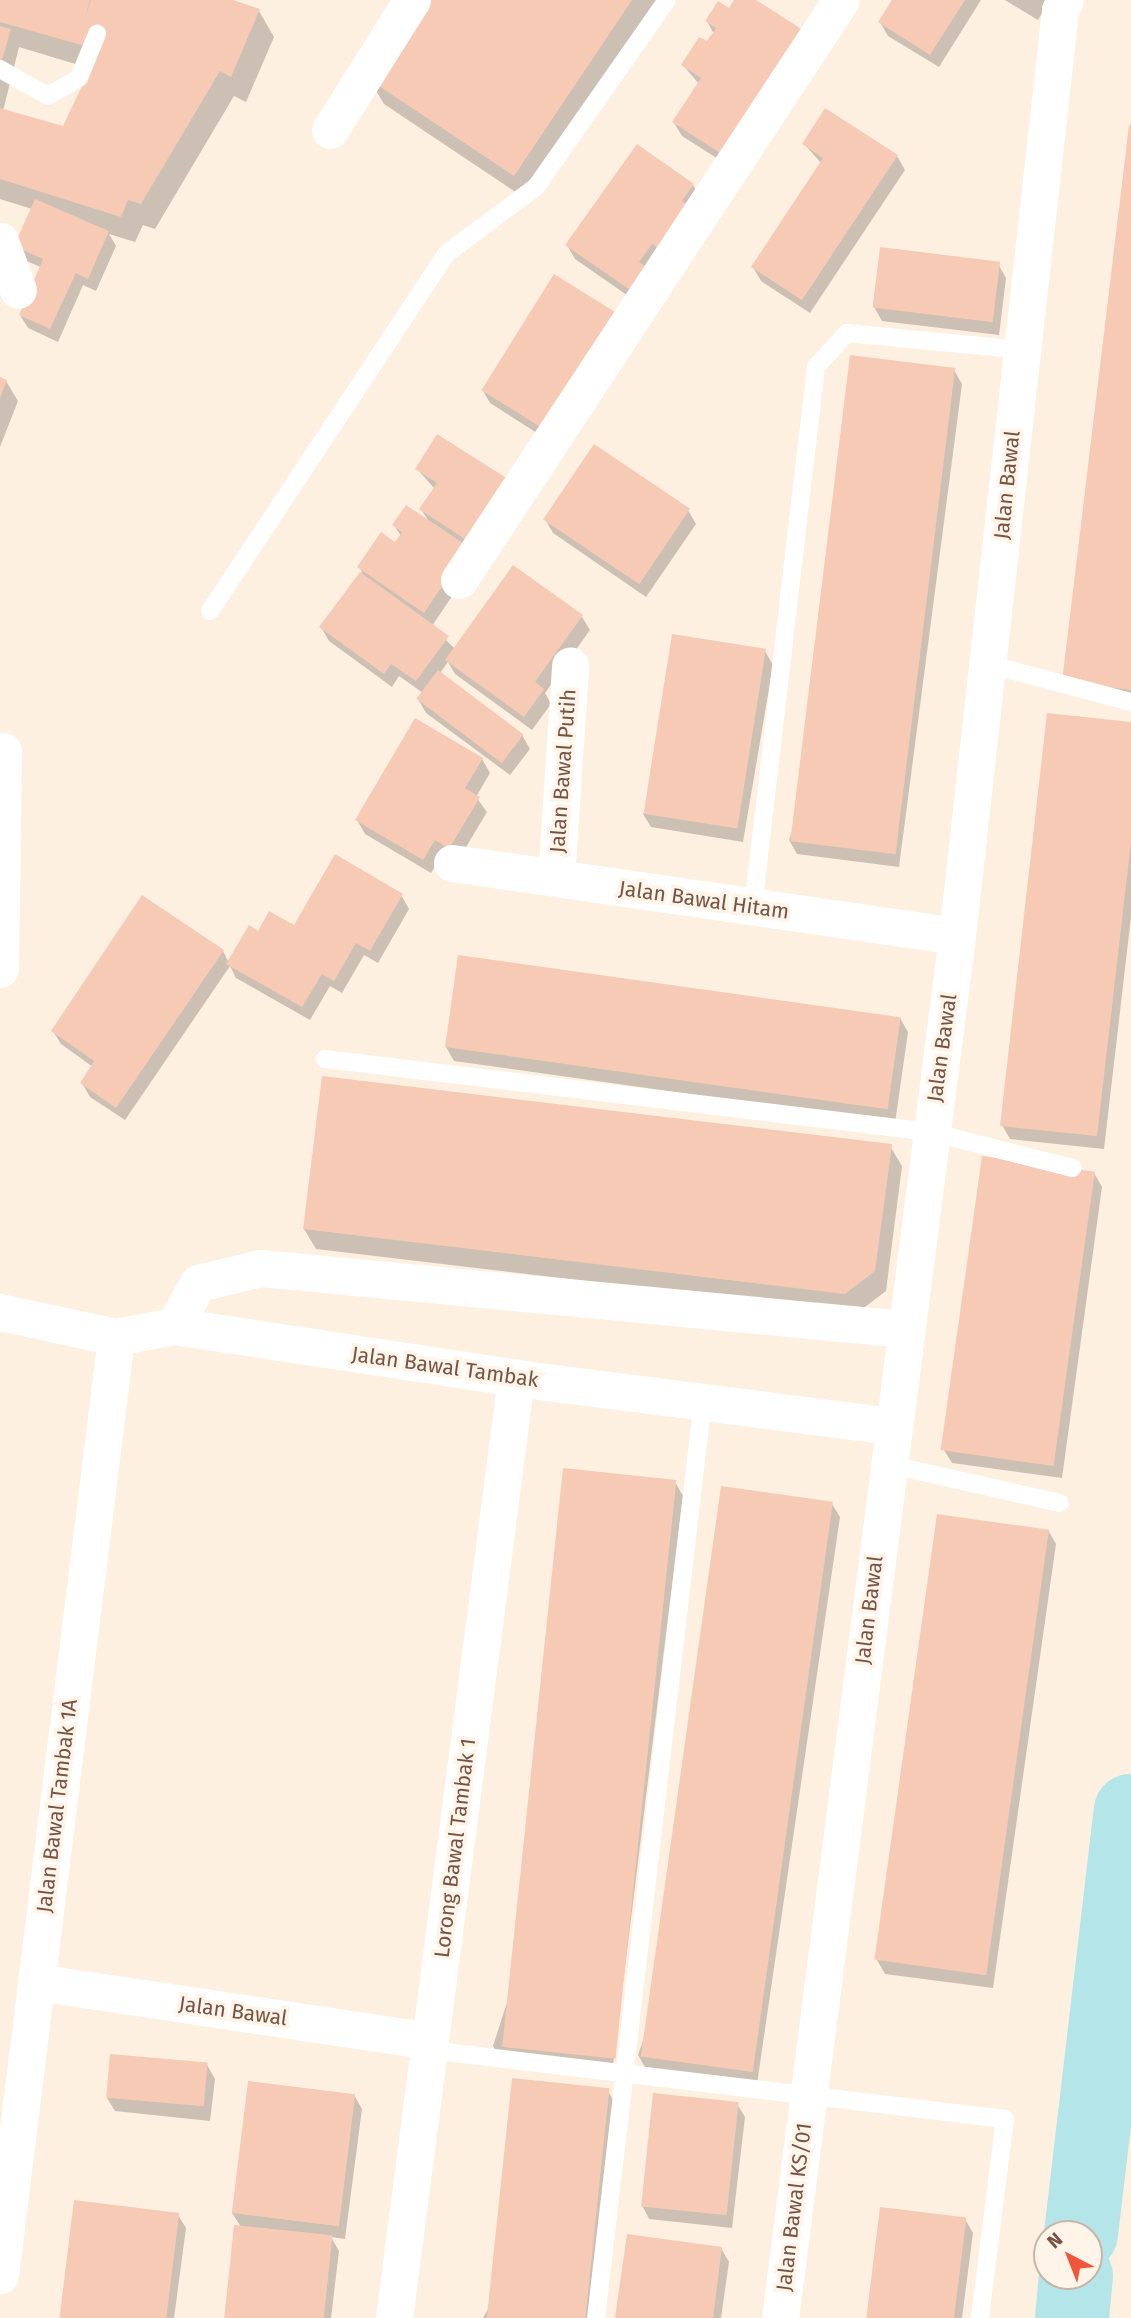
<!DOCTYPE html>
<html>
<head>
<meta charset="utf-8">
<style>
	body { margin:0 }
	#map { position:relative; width:1131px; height:2318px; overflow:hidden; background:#fef0e0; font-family:"Fira Sans",sans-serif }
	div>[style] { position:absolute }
	.shadow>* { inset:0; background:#0003 }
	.river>* { height:74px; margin:-37px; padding:0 37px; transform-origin:37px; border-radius:37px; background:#b3e5e9 }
	.building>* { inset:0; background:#f6cab5; transform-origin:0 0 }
	.service>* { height:18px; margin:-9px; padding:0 9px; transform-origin:9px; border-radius:9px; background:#fff }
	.minor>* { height:37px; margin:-18.5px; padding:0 18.5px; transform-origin:18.5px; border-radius:18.5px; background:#fff }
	span { translate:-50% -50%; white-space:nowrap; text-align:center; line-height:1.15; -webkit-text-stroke:7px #fff4e8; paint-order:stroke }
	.street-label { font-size:21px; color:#775345 }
	.north { position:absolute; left:1033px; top:2220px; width:70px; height:70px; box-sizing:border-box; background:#fff4e8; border:2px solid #c9b4a7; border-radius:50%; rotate:318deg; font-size:19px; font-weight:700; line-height:28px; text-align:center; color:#775345 }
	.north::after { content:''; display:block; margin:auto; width:24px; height:32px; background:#f2563a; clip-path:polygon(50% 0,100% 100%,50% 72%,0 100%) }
</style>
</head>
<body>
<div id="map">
	<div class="shadow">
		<i style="clip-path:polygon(evenodd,0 0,230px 0,259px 11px,274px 37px,246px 102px,234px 96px,155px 229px,143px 225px,135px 242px,109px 234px,116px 246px,96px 291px,83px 285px,58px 342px,28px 328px,20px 315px,41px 267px,24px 260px,16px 246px,32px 209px,0 199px,0 0,19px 47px,92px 69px,64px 128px,3px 111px,19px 47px)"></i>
		<i style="clip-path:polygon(422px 0,664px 0,529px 201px,384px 104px,369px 79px)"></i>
		<i style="clip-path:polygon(736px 0,753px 0,737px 171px,682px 136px,674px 123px,699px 84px,683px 65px,714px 34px,707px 21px,730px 10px)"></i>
		<i style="clip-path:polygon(894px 0,981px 0,939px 67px,888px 36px,880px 22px)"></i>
		<i style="clip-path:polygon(1005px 0,1050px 0,1038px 20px)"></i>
		<i style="clip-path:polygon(1131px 122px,1131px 702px,1064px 682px)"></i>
		<i style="clip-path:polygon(804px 144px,897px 156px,905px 170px,810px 313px,761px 281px,753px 267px,822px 164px)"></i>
		<i style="clip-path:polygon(693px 185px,701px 199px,647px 309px,575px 259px,567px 245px)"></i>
		<i style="clip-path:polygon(998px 264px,1006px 278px,999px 335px,882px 321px,874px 307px)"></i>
		<i style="clip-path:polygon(626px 330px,554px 444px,490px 403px,482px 389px)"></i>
		<i style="clip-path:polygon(954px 370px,962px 384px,899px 867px,797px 854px,789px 840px)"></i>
		<i style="clip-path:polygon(0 379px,6px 381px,18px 401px,0 447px)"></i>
		<i style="clip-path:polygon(438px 436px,475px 562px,432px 626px,455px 649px,514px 567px,582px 617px,590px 630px,545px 693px,551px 704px,532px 730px,455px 674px,448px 662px,440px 673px,522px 735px,530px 749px,510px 775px,426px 713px,418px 699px,423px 693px,399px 676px,392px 687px,329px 641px,321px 627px,362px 572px,359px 567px,396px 545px,401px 536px,394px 525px,429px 522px,421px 509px,435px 489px,417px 469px)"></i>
		<i style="clip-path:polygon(688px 510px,696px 524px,646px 597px,553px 533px,545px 519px)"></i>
		<i style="clip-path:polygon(765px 651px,773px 665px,743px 842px,651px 827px,643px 814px)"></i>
		<i style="clip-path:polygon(1131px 724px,1131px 917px,1104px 1149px,1010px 1139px,1002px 1125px)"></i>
		<i style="clip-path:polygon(482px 759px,490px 773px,476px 797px,487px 812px,457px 862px,443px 853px,431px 873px,365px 834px,357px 820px)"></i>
		<i style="clip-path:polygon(401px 895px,409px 909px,378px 963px,364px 955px,342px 993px,330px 986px,310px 1020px,236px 978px,230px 966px,125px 1120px,90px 1097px,82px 1083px,93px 1067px,61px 1044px,53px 1031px,223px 951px,229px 963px,258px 933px,295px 928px)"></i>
		<i style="clip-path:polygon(900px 1018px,908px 1032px,895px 1123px,454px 1061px,446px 1047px)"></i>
		<i style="clip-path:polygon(890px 1146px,902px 1166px,886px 1291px,857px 1313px,316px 1249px,304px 1229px)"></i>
		<i style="clip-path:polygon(1094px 1173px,1102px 1187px,1062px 1478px,952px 1463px,944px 1450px)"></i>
		<i style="clip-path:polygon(675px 1482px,683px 1496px,612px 2073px,501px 2060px,493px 2046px)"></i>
		<i style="clip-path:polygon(832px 1504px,840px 1517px,757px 2084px,646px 2069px,638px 2055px)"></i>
		<i style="clip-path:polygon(1048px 1530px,1056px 1544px,993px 1988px,885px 1974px,877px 1960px)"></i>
		<i style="clip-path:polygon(207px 2065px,215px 2079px,210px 2121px,115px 2111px,107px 2098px)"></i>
		<i style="clip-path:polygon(608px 2091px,616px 2105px,589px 2318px,483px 2318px)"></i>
		<i style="clip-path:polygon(354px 2095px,362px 2109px,345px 2239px,331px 2237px,339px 2251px,331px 2318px,225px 2318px,241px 2227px,232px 2213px)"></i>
		<i style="clip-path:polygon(737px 2104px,745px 2117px,732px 2228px,649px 2219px,642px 2205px)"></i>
		<i style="clip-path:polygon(178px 2215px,186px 2228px,174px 2318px,61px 2318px)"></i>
		<i style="clip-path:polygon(965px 2219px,973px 2233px,962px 2318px,867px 2318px)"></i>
		<i style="clip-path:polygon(721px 2248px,729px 2262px,721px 2318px,616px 2318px)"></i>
	</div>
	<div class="river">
		<i style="left:1081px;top:2234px;width:426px;rotate:-83.3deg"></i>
		<i style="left:1072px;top:2318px;width:42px;rotate:-84.6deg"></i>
	</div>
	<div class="building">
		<i style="clip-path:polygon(0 0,90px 0,85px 18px,91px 0,233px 0,260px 9px,231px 77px,220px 71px,141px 204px,128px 200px,121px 217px,0 179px,0 108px,63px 126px,99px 50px,0 22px)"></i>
		<i style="clip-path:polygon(419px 0,632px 0,514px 176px,367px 78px)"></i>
		<i style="clip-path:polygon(734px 0,756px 0,814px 37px,728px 158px,672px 122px,701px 78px,681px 65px,699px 37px,707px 41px,716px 28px,705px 21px,718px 1px,729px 8px)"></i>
		<i style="clip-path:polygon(892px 0,965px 0,930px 55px,878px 22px)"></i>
		<i style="clip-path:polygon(0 26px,11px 29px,1px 63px,0 63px)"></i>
		<i style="clip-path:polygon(825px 108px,898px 155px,802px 300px,751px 267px,823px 158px,802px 144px)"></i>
		<i style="clip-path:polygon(1129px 125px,1131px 125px,1131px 690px,1062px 682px)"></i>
		<i style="clip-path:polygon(637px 144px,694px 184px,682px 201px,698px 212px,668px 255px,652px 244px,639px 262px,655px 273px,639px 296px,565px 245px)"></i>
		<i style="clip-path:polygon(35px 199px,109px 231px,88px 279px,76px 273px,50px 329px,19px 315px,43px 259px,14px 246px)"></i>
		<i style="left:880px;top:247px;width:121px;height:61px;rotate:7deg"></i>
		<i style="left:554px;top:274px;width:78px;height:137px;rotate:32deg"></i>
		<i style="left:850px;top:355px;width:106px;height:490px;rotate:7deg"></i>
		<i style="clip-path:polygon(0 377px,7px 380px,0 398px)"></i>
		<i style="clip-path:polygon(437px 434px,511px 481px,471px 543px,419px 509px,437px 483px,415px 469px)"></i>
		<i style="left:594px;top:444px;width:116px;height:91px;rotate:34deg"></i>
		<i style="clip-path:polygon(406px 505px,469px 547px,424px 613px,357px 567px,381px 532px,395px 542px,402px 532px,392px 525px)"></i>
		<i style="clip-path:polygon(513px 565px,583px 615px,535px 682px,544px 689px,524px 717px,445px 660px)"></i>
		<i style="clip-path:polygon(360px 572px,449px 636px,416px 681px,391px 664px,384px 674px,319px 627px)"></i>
		<i style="left:672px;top:634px;width:95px;height:182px;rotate:9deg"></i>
		<i style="left:438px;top:670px;width:107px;height:36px;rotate:37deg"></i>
		<i style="clip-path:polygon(1047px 713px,1131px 722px,1131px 842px,1097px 1136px,1000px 1126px)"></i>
		<i style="clip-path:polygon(415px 718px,483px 758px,465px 788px,480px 797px,449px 849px,435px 840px,423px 860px,355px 820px)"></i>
		<i style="clip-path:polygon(335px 854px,403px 894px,370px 951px,356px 943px,334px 981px,322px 974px,302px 1007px,226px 964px,249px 925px,258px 931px,269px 911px,294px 925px)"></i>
		<i style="clip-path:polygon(142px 895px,224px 950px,116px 1108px,80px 1083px,94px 1061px,51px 1031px)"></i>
		<i style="left:458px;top:955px;width:447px;height:93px;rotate:8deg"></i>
		<i style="clip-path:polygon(322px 1076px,892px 1144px,875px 1271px,845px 1294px,303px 1229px)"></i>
		<i style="left:982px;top:1156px;width:114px;height:297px;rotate:8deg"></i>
		<i style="left:563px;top:1468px;width:114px;height:582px;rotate:6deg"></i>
		<i style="left:721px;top:1486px;width:113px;height:576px;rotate:8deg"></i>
		<i style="left:937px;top:1514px;width:113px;height:450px;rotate:8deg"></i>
		<i style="left:110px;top:2054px;width:98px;height:44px;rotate:5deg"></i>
		<i style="left:512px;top:2078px;width:98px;height:242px;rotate:6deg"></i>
		<i style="left:248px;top:2081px;width:108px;height:133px;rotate:7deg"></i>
		<i style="left:653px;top:2093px;width:86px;height:114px;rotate:6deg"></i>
		<i style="left:74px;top:2200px;width:106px;height:119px;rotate:7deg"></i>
		<i style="left:880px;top:2207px;width:87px;height:112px;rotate:7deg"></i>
		<i style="left:234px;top:2225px;width:99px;height:94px;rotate:6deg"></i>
		<i style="clip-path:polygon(627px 2234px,722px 2247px,713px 2318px,615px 2318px)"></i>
	</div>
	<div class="service">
		<i style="left:0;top:69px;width:55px;rotate:29.4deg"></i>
		<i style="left:48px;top:96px;width:36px;rotate:-30deg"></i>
		<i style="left:79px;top:78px;width:48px;rotate:-67.8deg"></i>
		<i style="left:210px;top:611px;width:428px;rotate:-56.5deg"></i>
		<i style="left:446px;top:254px;width:112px;rotate:-36.7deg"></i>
		<i style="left:536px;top:187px;width:228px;rotate:-55deg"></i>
		<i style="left:988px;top:664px;width:148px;rotate:14.9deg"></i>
		<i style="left:753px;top:907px;width:544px;rotate:-83.35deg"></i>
		<i style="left:816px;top:367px;width:46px;rotate:-47.6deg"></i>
		<i style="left:847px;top:333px;width:176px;rotate:5.5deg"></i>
		<i style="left:325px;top:1059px;width:610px;rotate:6.87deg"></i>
		<i style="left:931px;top:1132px;width:146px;rotate:14.3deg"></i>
		<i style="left:887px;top:1464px;width:177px;rotate:12.7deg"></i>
		<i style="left:429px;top:2050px;width:580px;rotate:6.83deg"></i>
		<i style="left:1005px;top:2119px;width:201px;rotate:97.2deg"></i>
		<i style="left:596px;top:2318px;width:924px;rotate:-83.35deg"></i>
	</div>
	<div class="minor">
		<i style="left:330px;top:130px;width:154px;rotate:-57.8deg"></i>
		<i style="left:0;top:241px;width:52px;rotate:69.8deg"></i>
		<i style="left:459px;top:580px;width:694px;rotate:-56.63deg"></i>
		<i style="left:452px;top:863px;width:510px;rotate:8.23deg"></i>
		<i style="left:556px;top:878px;width:213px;rotate:-86.2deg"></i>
		<i style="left:0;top:969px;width:218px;rotate:-89.2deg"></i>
		<i style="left:0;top:1312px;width:119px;rotate:12.2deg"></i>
		<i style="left:116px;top:1337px;width:59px;rotate:-10.7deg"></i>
		<i style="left:174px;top:1326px;width:346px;rotate:8.6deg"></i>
		<i style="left:516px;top:1378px;width:379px;rotate:7.3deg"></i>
		<i style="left:174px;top:1326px;width:49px;rotate:-60.8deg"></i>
		<i style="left:198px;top:1283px;width:65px;rotate:-13.4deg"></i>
		<i style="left:261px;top:1268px;width:646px;rotate:5.42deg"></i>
		<i style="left:36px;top:1982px;width:398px;rotate:8.5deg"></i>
		<i style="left:0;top:2275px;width:945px;rotate:-82.95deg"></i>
		<i style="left:394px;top:2318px;width:948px;rotate:-82.61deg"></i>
		<i style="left:780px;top:2318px;width:1393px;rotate:-82.7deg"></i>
		<i style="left:957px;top:936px;width:932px;rotate:-83.65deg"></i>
		<i style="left:1060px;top:10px;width:11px;rotate:-63deg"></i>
	</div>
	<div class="street-label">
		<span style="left:1007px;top:485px;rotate:-84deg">Jalan Bawal</span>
		<span style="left:563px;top:771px;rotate:-86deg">Jalan Bawal Putih</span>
		<span style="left:704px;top:900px;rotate:8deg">Jalan Bawal Hitam</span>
		<span style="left:942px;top:1048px;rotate:-82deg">Jalan Bawal</span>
		<span style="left:445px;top:1367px;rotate:8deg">Jalan Bawal Tambak</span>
		<span style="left:869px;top:1610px;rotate:-83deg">Jalan Bawal</span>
		<span style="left:57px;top:1806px;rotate:-83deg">Jalan Bawal Tambak 1A</span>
		<span style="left:455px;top:1848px;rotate:-83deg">Lorong Bawal Tambak 1</span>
		<span style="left:233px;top:2011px;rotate:8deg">Jalan Bawal</span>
		<span style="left:794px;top:2207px;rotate:-83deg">Jalan Bawal KS/01</span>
	</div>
	<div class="north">N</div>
</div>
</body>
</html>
